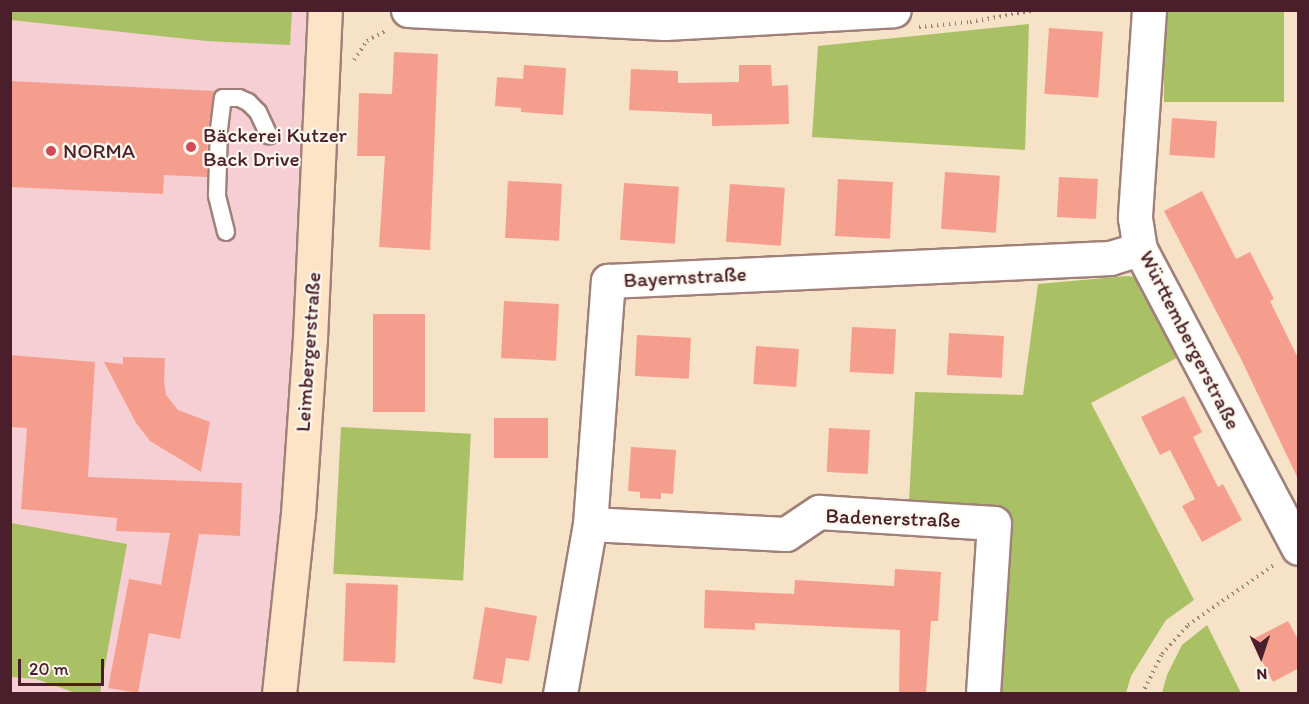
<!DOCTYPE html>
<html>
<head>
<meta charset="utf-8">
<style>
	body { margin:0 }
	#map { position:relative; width:1309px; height:704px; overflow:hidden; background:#f5e2c7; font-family:Itim,sans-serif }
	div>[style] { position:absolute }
	.built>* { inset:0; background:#f6cfd5 }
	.green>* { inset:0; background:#a9c065; transform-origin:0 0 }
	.building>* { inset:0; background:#f69e8e; transform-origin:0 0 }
	.path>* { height:4px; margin-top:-2px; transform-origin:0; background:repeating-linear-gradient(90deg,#a08079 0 1.5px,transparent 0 6px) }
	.roads { filter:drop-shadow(2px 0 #a08079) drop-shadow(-2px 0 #a08079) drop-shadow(0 2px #a08079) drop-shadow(0 -2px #a08079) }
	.lane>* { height:16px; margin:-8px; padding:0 8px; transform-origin:8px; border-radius:8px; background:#fff }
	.street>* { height:33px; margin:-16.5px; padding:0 16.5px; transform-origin:16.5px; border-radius:16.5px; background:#fff }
	.secondary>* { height:33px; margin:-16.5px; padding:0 16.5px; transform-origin:16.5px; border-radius:16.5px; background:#fee4c6 }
	.dots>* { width:16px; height:16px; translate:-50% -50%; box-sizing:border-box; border:3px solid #fbf7ec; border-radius:50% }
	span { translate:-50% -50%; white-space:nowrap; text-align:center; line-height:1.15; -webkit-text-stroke:4.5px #fbf7ec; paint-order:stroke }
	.poi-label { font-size:21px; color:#4a1f2b }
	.left { translate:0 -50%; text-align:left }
	.street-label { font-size:21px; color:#4a1f2b }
	.frame { position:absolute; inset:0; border:12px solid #4a1f2b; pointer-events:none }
	.north { position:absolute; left:1231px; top:626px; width:60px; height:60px; -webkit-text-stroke:4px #fbf7ec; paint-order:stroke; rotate:177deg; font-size:16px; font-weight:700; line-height:24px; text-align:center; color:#4a1f2b }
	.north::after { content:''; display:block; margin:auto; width:21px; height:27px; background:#4a1f2b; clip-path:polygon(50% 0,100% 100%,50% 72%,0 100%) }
	.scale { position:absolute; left:18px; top:659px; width:86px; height:27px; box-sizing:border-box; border:3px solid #4a1f2b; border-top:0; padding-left:8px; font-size:18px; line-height:21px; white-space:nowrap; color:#4a1f2b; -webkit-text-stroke:4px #fbf7ec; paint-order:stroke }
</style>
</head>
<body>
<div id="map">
	<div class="built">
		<i style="clip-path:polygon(10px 11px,325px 11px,279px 693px,11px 693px)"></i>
	</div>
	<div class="green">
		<i style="clip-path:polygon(11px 10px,292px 11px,290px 45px,206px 41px,11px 20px)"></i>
		<i style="left:1164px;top:11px;width:120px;height:91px"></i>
		<i style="clip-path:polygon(1029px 24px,1025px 150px,812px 137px,818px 46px)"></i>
		<i style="clip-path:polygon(1127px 276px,1141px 278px,1186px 353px,1091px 403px,1194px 600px,1166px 620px,1131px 676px,1126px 693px,995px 693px,1006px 509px,909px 501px,915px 392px,1023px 395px,1038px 284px)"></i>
		<i style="left:341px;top:427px;width:130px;height:147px;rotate:3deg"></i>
		<i style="clip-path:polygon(11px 523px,127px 544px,100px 693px,76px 693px,36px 679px,11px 677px)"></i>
		<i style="clip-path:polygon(1207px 625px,1241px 693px,1162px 693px,1167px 675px,1182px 645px)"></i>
	</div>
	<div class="building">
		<i style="left:1049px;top:28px;width:54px;height:66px;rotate:4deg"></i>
		<i style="clip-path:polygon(394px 52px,438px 54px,430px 250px,379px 247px,385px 156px,357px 156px,359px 93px,392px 94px)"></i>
		<i style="clip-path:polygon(524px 65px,566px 68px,563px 115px,521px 112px,521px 108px,495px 106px,497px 77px,523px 79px)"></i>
		<i style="clip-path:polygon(739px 65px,771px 65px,772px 86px,788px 85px,789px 124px,712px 126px,712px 114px,629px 110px,631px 69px,678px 71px,678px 83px,739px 82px)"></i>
		<i style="clip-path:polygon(10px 81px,214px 91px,208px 129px,207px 177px,164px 175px,163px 194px,10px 187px)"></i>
		<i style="left:1172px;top:118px;width:45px;height:37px;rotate:4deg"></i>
		<i style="left:945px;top:172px;width:55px;height:57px;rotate:4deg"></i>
		<i style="left:1059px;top:177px;width:39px;height:40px;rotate:3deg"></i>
		<i style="left:838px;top:179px;width:55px;height:57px;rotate:3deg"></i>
		<i style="left:508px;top:181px;width:54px;height:57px;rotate:3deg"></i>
		<i style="left:624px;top:183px;width:55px;height:57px;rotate:4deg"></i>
		<i style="left:730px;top:184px;width:55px;height:58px;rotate:4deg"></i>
		<i style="clip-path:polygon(1202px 191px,1236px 259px,1250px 252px,1274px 299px,1270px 301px,1299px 360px,1299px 481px,1242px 361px,1164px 211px)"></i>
		<i style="left:504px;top:301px;width:55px;height:57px;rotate:3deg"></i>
		<i style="left:373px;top:314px;width:52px;height:98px"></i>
		<i style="left:852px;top:327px;width:44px;height:45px;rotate:3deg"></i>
		<i style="left:949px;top:333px;width:55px;height:42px;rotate:3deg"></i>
		<i style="left:637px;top:335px;width:54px;height:41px;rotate:3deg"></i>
		<i style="left:756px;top:346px;width:43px;height:38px;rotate:4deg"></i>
		<i style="clip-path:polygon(10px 355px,95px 362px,88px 477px,242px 483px,240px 536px,199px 534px,180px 639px,149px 633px,138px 693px,108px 688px,129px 579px,161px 585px,170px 533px,116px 531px,117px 518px,21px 509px,27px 428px,10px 427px)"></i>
		<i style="clip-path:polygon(123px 357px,165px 358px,164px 381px,166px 395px,178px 410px,210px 422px,201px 472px,150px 441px,136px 423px,104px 362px,123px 364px)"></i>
		<i style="clip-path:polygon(1184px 396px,1202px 432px,1193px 437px,1218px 487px,1223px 484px,1242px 520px,1202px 542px,1182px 506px,1195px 499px,1170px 450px,1160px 455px,1141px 417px)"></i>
		<i style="left:494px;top:418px;width:54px;height:40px"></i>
		<i style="left:829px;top:428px;width:41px;height:44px;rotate:3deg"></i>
		<i style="clip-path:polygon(631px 447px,676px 450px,673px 494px,661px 493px,661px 499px,640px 498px,640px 492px,628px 491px)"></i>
		<i style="clip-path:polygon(895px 569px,941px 572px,938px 621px,931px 621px,926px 693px,899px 693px,900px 630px,755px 623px,755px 630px,704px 628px,705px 590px,794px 594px,795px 580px,894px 586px)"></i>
		<i style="left:346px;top:583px;width:52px;height:78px;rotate:2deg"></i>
		<i style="clip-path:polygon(485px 607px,537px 616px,529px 661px,506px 658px,502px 684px,473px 679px)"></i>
		<i style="clip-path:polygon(1288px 621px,1299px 641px,1299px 668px,1273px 682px,1251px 640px)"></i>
	</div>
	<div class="path">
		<i style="left:919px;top:27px;width:51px;rotate:-5.6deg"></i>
		<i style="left:970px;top:22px;width:67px;rotate:-10.3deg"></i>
		<i style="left:354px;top:60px;width:23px;rotate:-56deg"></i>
		<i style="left:367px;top:41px;width:23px;rotate:-29deg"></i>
		<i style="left:1142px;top:694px;width:45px;rotate:-63.4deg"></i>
		<i style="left:1162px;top:654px;width:39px;rotate:-48deg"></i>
		<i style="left:1188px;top:625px;width:105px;rotate:-34.9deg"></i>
	</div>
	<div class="roads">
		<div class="lane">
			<i style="left:226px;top:232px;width:38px;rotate:-104deg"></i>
			<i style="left:217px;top:195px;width:66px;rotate:-88.3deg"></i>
			<i style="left:219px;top:129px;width:31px;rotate:-83deg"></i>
			<i style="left:223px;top:98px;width:16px"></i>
			<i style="left:239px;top:98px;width:10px;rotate:24deg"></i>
			<i style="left:248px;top:102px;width:14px;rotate:45deg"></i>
			<i style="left:258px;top:112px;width:26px;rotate:65deg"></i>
		</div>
		<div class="street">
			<i style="left:408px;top:10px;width:257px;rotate:2.9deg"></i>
			<i style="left:665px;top:23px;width:229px;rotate:-3.2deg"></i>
			<i style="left:1149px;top:10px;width:208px;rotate:93.9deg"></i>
			<i style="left:1135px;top:218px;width:31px;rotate:81deg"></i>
			<i style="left:1140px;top:249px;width:338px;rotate:62.1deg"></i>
			<i style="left:590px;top:524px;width:196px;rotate:2.9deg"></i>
			<i style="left:786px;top:534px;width:40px;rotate:-34deg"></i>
			<i style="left:819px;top:512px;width:175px;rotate:3.6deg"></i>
			<i style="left:994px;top:523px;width:171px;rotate:93.7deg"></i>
			<i style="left:560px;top:694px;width:173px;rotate:-80deg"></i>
			<i style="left:590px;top:524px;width:244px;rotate:-85.8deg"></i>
			<i style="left:608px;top:281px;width:503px;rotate:-2.62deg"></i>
			<i style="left:1110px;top:258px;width:31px;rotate:-17deg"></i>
		</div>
		<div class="secondary">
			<i style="left:279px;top:694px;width:181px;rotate:-84deg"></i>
			<i style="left:298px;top:514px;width:176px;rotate:-86.1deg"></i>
			<i style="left:310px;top:338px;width:328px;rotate:-87.4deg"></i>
		</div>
	</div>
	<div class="dots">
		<i style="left:191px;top:147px;background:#d1495b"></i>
		<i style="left:51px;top:151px;background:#d1495b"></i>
	</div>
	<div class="poi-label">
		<span class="left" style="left:203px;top:147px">Bäckerei Kutzer<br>Back Drive</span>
		<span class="left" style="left:63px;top:151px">NORMA</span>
	</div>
	<div class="street-label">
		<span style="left:685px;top:277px;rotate:-3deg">Bayernstraße</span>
		<span style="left:1190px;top:340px;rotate:63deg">Württembergerstraße</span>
		<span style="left:308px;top:352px;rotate:-86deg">Leimbergerstraße</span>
		<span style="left:893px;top:518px;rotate:2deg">Badenerstraße</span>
	</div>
	<div class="frame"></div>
	<div class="north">N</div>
	<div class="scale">20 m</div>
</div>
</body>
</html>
